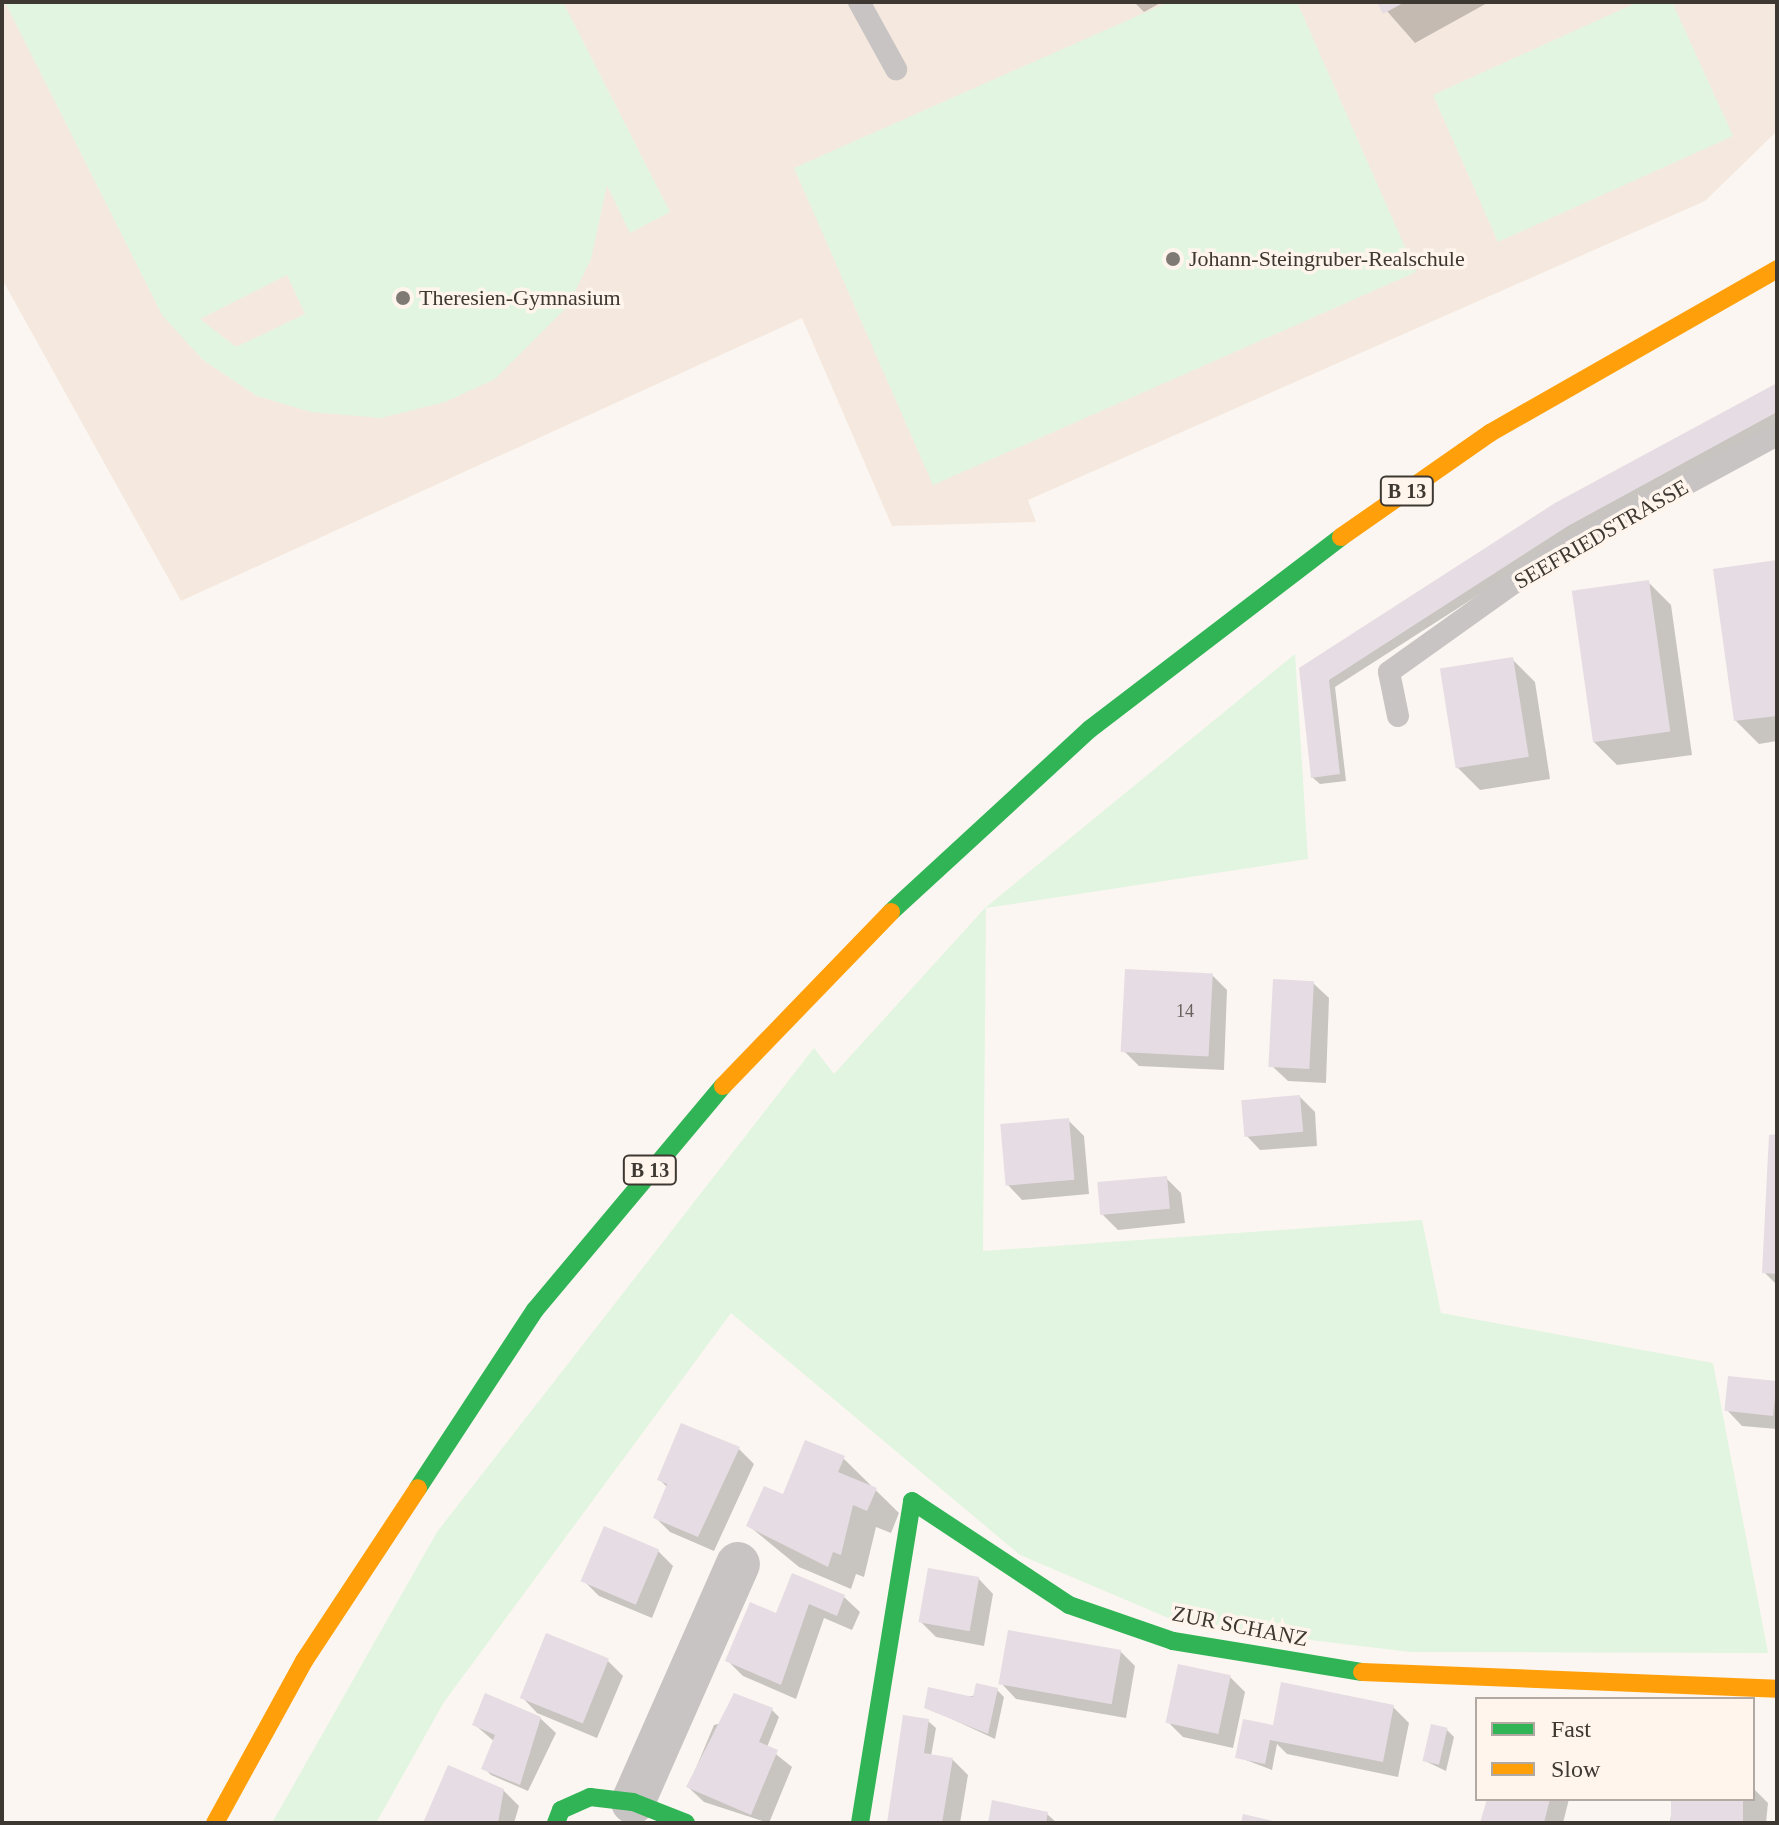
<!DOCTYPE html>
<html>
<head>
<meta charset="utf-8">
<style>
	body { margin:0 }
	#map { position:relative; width:1779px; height:1825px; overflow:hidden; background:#fbf6f1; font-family:Georgia,serif }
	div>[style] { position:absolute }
	.built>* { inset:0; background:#f5e9df }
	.green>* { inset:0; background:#e2f5e0 }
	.shadow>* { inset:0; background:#0003 }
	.building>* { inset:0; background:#e6dce3; transform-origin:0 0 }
	.lane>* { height:22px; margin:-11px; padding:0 11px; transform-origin:11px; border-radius:11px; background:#c7c4c3 }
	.street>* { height:44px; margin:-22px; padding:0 22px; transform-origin:22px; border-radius:22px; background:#c7c4c3 }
	.fast>* { height:18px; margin:-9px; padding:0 9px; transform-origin:9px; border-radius:9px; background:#30b455 }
	.slow>* { height:18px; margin:-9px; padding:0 9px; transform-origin:9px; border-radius:9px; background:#ff9f0a }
	.dots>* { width:22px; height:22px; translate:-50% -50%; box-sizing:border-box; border:4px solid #fff5ed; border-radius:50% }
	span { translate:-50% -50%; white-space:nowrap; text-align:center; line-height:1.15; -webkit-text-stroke:7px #fff5ed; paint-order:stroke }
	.number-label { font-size:18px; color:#68615e }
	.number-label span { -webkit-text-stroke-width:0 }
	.shield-label span { padding:2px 6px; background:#fff5ed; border:2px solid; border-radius:6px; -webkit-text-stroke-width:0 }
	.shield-label { font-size:20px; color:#3e3832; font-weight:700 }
	.poi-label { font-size:22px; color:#3e3832 }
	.left { translate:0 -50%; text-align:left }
	.street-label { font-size:22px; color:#3e3832 }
	.frame { position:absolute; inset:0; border:4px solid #3e3832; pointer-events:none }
	.legend { position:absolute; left:1475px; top:1697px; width:280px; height:104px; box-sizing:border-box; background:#fff5ed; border:2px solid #b2a9a2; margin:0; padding:10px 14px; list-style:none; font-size:24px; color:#3e3832 }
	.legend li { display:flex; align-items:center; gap:16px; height:40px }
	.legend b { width:40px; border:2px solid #b2a9a2 }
</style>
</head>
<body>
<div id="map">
	<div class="built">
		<i style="clip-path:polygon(2px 2px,1777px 2px,1777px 131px,1705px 201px,1028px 500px,1036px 522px,892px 526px,802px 318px,181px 601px,2px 279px)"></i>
	</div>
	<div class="green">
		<i style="clip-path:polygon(evenodd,5px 2px,563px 2px,670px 212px,630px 233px,607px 185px,591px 259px,568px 306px,495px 379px,445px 402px,381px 418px,311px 412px,257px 396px,203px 360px,162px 315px,5px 2px,287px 275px,305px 314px,236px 347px,200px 319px,287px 275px)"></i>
		<i style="clip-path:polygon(1169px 2px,1297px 2px,1416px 272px,933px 485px,794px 168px)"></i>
		<i style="clip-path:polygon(1638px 2px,1672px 2px,1733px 136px,1498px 242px,1433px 95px)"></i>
		<i style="clip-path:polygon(1295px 654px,1308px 859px,986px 908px,983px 1251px,1422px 1220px,1441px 1313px,1713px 1363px,1768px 1653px,1411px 1652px,1185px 1625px,1020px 1555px,731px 1313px,444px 1702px,376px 1823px,272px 1823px,437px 1532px,814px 1048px,834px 1074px,985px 908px)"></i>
	</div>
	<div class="shadow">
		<i style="clip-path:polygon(1134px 2px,1162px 2px,1144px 12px)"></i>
		<i style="clip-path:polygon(1379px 2px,1489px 2px,1415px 43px)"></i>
		<i style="clip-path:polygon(1777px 386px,1777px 424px,1575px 533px,1335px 687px,1346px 781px,1320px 784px,1312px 777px,1301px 670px)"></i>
		<i style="clip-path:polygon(1777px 562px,1777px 741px,1759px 744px,1736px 721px)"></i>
		<i style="clip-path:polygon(1648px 582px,1671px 605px,1692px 755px,1617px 765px,1594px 742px)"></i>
		<i style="clip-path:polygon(1512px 659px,1535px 682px,1550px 779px,1480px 790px,1457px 767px)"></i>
		<i style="clip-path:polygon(1212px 975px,1227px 990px,1224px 1070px,1139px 1066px,1124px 1051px)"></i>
		<i style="clip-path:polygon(1313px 983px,1329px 998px,1326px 1083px,1288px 1081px,1272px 1066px)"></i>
		<i style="clip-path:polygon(1300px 1097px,1315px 1112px,1317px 1146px,1260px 1150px,1245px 1134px)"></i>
		<i style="clip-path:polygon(1068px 1120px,1084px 1136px,1089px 1194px,1022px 1200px,1007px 1184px)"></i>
		<i style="clip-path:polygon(1777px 1136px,1777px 1285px,1764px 1272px)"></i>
		<i style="clip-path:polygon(1166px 1178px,1181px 1193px,1185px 1223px,1118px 1230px,1103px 1215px)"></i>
		<i style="clip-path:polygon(1777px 1383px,1777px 1429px,1742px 1426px,1727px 1410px)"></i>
		<i style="clip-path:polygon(739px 1449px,754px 1464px,714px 1551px,670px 1532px,655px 1517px,667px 1487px,660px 1480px)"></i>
		<i style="clip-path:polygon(843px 1458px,899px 1513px,891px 1533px,876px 1527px,864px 1577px,856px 1574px,851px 1589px,799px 1567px,749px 1526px)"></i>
		<i style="clip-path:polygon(658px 1551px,673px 1566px,652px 1618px,599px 1596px,583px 1580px)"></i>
		<i style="clip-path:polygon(793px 1575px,844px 1597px,860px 1612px,852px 1630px,824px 1618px,796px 1699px,743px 1676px,728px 1661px,777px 1615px)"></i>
		<i style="clip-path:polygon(978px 1578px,993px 1594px,984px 1646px,936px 1637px,921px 1622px)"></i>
		<i style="clip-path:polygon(1120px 1651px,1135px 1666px,1126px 1718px,1016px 1699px,1001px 1683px)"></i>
		<i style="clip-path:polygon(608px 1661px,623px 1676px,597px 1738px,537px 1713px,522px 1697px)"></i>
		<i style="clip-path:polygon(1230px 1677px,1245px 1692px,1233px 1748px,1183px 1737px,1168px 1722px)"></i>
		<i style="clip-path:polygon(997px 1690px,1004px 1697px,995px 1739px,926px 1707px)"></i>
		<i style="clip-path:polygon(1393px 1707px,1409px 1723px,1398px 1777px,1287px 1754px,1277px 1744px,1272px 1770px,1238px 1757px,1274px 1728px)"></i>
		<i style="clip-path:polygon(772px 1710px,779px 1717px,767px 1747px,792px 1767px,769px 1823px,704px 1802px,688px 1787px,714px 1725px)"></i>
		<i style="clip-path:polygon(540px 1718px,556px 1733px,528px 1791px,491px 1775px,484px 1768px,495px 1742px,475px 1725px)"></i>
		<i style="clip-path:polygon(928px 1721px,936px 1728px,931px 1756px,953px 1760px,968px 1775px,960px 1823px,889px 1823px)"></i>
		<i style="clip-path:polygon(1447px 1730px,1454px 1737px,1446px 1771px,1423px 1760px)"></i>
		<i style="clip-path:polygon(1753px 1788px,1768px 1803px,1766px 1823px,1670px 1823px,1673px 1799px,1753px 1799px)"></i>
		<i style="clip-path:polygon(503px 1790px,519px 1806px,514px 1823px,426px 1823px)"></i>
		<i style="clip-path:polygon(1489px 1799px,1569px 1799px,1563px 1823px,1482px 1823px)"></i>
		<i style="clip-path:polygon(1047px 1814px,1057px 1823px,990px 1823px)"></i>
	</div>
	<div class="building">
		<i style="clip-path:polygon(1377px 2px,1405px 2px,1383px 14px)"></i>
		<i style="clip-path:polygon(1777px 383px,1777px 412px,1568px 526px,1329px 680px,1340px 774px,1311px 778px,1299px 668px,1555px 503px)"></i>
		<i style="clip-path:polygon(1777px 560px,1777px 716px,1734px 721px,1713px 569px)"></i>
		<i style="left:1649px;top:580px;width:153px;height:78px;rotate:82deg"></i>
		<i style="left:1513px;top:657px;width:101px;height:74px;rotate:81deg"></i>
		<i style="left:1125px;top:969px;width:88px;height:83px;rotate:3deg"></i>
		<i style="left:1273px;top:979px;width:41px;height:88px;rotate:3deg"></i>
		<i style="left:1300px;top:1095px;width:37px;height:59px;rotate:85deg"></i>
		<i style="left:1069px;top:1118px;width:62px;height:69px;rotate:85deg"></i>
		<i style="clip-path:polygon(1777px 1134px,1777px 1274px,1762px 1273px,1769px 1135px)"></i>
		<i style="left:1167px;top:1176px;width:33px;height:70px;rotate:85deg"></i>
		<i style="left:1728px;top:1376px;width:49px;height:35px;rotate:6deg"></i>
		<i style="clip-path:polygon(681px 1423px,740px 1447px,698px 1537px,653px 1518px,667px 1484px,657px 1480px)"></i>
		<i style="clip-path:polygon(805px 1440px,845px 1456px,838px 1472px,877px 1488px,867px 1511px,853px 1505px,841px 1555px,833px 1552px,828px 1567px,746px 1526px,764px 1486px,783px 1494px)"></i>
		<i style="left:604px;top:1526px;width:60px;height:60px;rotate:23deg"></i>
		<i style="left:928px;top:1568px;width:52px;height:55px;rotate:10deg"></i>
		<i style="clip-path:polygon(792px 1573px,845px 1595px,837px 1616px,809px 1604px,781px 1685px,725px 1661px,750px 1602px,776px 1613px)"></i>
		<i style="left:1008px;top:1630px;width:115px;height:55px;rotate:10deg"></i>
		<i style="left:546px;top:1633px;width:68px;height:70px;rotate:22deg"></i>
		<i style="left:1178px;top:1664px;width:54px;height:60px;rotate:12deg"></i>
		<i style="clip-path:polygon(1281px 1682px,1394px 1705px,1383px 1762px,1270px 1740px,1265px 1764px,1235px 1758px,1243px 1719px,1273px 1725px)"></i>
		<i style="clip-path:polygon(976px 1683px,998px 1688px,988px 1734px,924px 1708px,928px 1687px,973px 1697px)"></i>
		<i style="clip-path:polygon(485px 1693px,541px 1717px,520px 1785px,481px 1769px,495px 1735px,472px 1725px)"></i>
		<i style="clip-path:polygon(734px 1693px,773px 1708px,759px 1742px,778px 1750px,751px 1815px,686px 1787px)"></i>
		<i style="clip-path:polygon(903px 1715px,929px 1719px,924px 1753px,953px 1758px,942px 1823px,887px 1823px)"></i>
		<i style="left:1431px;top:1724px;width:17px;height:38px;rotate:13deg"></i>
		<i style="clip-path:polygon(448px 1765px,504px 1789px,498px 1823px,423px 1823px)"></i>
		<i style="clip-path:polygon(1487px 1799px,1550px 1799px,1544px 1823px,1480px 1823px)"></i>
		<i style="left:1671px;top:1799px;width:72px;height:24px"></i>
		<i style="clip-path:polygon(992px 1800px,1048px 1812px,1046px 1823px,988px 1823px)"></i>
		<i style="clip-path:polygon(1243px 1814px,1277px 1822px,1277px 1823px,1241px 1823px)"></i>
	</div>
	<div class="lane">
		<i style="left:859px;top:2px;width:77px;rotate:61.1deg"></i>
		<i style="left:1398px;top:716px;width:45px;rotate:-101.6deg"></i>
		<i style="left:1389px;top:672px;width:193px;rotate:-35.5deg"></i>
		<i style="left:1546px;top:560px;width:263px;rotate:-28.4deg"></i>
	</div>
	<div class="street">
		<i style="left:633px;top:1802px;width:260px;rotate:-66.2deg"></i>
	</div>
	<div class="fast">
		<i style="left:891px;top:912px;width:270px;rotate:-42.6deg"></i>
		<i style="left:1090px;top:729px;width:316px;rotate:-37.4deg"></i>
		<i style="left:418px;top:1488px;width:213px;rotate:-56.7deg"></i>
		<i style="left:535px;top:1310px;width:292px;rotate:-50deg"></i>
		<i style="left:556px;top:1823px;width:14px;rotate:-69deg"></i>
		<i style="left:561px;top:1810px;width:32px;rotate:-24deg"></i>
		<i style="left:590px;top:1797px;width:43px;rotate:6.6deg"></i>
		<i style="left:633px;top:1802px;width:57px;rotate:21.6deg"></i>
		<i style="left:860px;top:1823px;width:326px;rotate:-80.8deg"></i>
		<i style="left:912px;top:1501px;width:188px;rotate:33.5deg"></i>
		<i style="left:1069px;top:1605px;width:110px;rotate:19.1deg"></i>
		<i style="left:1173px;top:1641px;width:192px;rotate:9.3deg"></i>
	</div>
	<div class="slow">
		<i style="left:1341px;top:537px;width:182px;rotate:-34.9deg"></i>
		<i style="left:1490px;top:433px;width:331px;rotate:-29.7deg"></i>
		<i style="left:723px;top:1086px;width:242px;rotate:-46deg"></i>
		<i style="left:1362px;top:1672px;width:415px;rotate:2.3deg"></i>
		<i style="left:215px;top:1823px;width:185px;rotate:-61.2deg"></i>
		<i style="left:304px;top:1661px;width:207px;rotate:-56.6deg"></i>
	</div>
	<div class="dots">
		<i style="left:1173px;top:259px;background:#807a75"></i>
		<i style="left:403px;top:298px;background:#807a75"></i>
	</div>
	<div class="number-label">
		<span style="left:1185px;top:1011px">14</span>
	</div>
	<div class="shield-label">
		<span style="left:1407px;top:491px">B 13</span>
		<span style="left:650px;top:1170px">B 13</span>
	</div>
	<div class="poi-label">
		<span class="left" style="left:1189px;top:259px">Johann-Steingruber-Realschule</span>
		<span class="left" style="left:419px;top:298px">Theresien-Gymnasium</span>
	</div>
	<div class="street-label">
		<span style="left:1601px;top:534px;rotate:-30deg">SEEFRIEDSTRASSE</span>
		<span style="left:1240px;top:1626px;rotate:11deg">ZUR SCHANZ</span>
	</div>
	<div class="frame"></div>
	<ul class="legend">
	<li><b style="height:10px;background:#30b455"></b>Fast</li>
	<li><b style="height:10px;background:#ff9f0a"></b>Slow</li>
	</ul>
</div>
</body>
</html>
